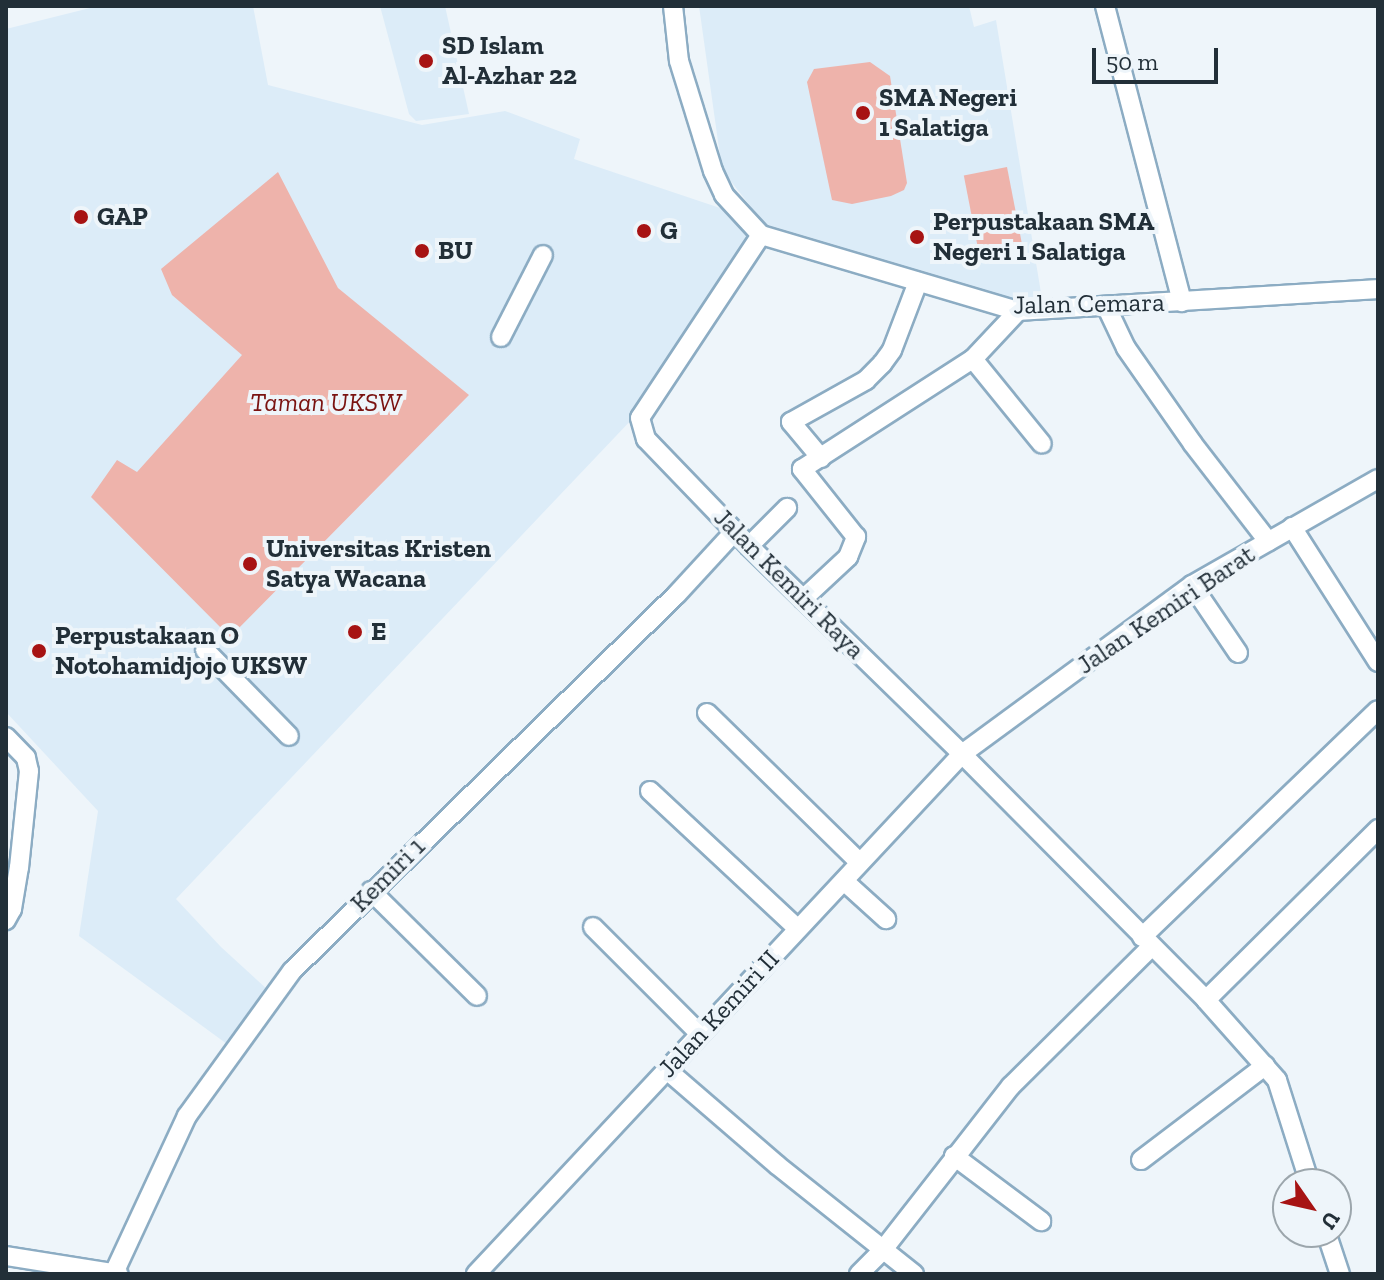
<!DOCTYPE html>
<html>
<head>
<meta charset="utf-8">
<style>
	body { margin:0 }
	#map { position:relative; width:1384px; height:1280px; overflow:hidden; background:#eef5fa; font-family:"Zilla Slab",serif }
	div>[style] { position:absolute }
	.built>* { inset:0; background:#dcecf8 }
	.green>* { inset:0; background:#eeb3ab; transform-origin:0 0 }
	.roads { filter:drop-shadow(2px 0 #8cacc3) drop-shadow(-2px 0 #8cacc3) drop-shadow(0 2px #8cacc3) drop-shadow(0 -2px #8cacc3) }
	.street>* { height:18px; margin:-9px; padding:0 9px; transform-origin:9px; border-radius:9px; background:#fff }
	.dots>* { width:22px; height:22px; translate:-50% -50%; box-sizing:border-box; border:4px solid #eef5fa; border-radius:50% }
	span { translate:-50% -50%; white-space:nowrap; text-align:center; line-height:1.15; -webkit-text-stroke:8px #eef5fa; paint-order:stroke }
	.poi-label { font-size:26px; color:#222f38; font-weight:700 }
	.left { translate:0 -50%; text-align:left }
	.street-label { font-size:26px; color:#222f38 }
	.park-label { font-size:26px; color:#7a1210; font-style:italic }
	.frame { position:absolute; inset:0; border:8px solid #222f38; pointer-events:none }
	.north { position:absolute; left:1272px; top:1168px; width:80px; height:80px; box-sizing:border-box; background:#eef5fa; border:2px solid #9ca6ac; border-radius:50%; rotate:124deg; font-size:22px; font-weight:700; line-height:32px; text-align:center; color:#222f38 }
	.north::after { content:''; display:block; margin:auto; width:28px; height:36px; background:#a71313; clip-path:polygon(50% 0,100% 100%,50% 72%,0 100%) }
	.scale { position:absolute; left:1092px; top:48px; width:126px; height:36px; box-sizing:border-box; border:4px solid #222f38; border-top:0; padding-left:10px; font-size:24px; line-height:28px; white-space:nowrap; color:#222f38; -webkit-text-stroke:6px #eef5fa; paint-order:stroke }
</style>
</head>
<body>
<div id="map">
	<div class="built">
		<i style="clip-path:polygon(98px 6px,253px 6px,268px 85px,422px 125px,505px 111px,580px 139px,574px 159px,732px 212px,751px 240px,635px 416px,176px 899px,221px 947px,268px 990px,227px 1044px,79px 936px,98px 811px,6px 712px,6px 29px)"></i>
		<i style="clip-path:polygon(380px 6px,445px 6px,469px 114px,416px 121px,409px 114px)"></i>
		<i style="clip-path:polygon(699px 6px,969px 6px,974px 27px,996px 20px,1041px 293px,1033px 297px,1013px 298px,766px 226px,722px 170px)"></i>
	</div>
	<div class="green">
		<i style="clip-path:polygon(870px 62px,890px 76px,907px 183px,904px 190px,891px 196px,852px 204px,832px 200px,807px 82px,814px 69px)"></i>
		<i style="left:1007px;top:167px;width:77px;height:44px;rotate:79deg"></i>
		<i style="clip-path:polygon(278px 172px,338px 288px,469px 395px,230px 637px,91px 497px,117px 460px,137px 472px,242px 355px,172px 295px,161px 269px)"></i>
	</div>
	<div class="roads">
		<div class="street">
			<i style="left:673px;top:6px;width:55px;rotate:83.8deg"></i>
			<i style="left:679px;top:61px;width:115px;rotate:72.8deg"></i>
			<i style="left:713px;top:171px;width:26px;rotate:65deg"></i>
			<i style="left:724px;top:195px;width:54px;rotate:47.2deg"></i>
			<i style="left:761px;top:235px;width:268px;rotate:16.5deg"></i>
			<i style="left:1018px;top:311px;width:361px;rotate:-3.5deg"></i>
			<i style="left:1105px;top:6px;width:306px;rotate:75.4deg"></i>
			<i style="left:761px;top:235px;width:219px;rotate:123.5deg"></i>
			<i style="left:640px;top:418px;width:22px;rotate:74deg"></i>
			<i style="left:646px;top:439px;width:149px;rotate:46.1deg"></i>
			<i style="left:749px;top:546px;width:298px;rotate:44.3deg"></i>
			<i style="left:962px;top:754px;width:346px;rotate:45.2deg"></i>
			<i style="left:1206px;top:1000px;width:107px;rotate:48.4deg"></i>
			<i style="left:1277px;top:1080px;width:109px;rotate:72.4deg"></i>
			<i style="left:1107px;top:308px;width:44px;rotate:64.6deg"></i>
			<i style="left:1126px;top:348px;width:117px;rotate:55.1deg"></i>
			<i style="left:1193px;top:444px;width:123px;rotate:52.3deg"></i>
			<i style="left:501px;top:337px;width:92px;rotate:-62.9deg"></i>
			<i style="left:973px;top:359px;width:109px;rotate:50.9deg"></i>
			<i style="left:821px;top:458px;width:47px;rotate:-129.8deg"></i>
			<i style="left:791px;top:422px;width:86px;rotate:-29.2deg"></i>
			<i style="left:866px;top:380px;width:23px;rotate:-45deg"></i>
			<i style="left:882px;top:364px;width:17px;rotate:-54deg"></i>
			<i style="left:892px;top:350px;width:73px;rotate:-69.1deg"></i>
			<i style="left:1292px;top:527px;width:160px;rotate:57.5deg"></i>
			<i style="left:749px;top:546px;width:54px;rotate:-45deg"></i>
			<i style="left:1192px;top:585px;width:82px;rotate:55.9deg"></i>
			<i style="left:803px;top:599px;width:62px;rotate:-43deg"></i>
			<i style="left:848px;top:557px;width:22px;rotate:-68deg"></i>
			<i style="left:856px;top:537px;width:87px;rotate:-128.5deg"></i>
			<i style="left:802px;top:469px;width:203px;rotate:-32.8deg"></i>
			<i style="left:973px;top:359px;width:66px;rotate:-46.8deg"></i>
			<i style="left:205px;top:650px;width:120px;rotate:45.7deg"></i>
			<i style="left:707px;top:713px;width:214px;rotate:44.4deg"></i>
			<i style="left:6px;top:737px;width:29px;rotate:46deg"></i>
			<i style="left:26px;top:758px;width:13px;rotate:77deg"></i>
			<i style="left:29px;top:771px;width:97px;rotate:95.9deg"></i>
			<i style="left:19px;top:867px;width:43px;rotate:99.5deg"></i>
			<i style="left:12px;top:909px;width:13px;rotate:119deg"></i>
			<i style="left:650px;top:791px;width:202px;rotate:43deg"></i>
			<i style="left:844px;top:881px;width:57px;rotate:42.1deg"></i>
			<i style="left:371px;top:891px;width:149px;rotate:44.7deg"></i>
			<i style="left:593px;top:927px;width:151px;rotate:45deg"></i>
			<i style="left:1142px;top:937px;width:327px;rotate:-43.9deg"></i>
			<i style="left:1206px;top:1000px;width:243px;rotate:-44.8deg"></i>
			<i style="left:667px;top:1070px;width:145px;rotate:40.8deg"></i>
			<i style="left:777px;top:1165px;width:175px;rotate:38.5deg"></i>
			<i style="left:954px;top:1156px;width:109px;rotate:36.8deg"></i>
			<i style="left:1141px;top:1160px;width:156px;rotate:-37.2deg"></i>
			<i style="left:1326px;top:1232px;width:44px;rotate:71.6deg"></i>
			<i style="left:6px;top:1256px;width:114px;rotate:9.1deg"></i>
			<i style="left:114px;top:1273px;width:173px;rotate:-65.1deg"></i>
			<i style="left:187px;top:1116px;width:179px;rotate:-54.1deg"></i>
			<i style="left:292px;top:971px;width:539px;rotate:-44.4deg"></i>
			<i style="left:677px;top:594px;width:84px;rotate:-47.4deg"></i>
			<i style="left:476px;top:1274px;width:712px;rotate:-46.94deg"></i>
			<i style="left:962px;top:754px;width:285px;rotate:-36.3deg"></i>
			<i style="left:1192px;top:585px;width:214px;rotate:-29.7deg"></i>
			<i style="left:859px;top:1274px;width:33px;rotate:-45deg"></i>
			<i style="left:882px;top:1251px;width:209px;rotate:-52deg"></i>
			<i style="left:1011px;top:1086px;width:197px;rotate:-44.8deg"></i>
		</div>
	</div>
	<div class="dots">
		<i style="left:426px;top:61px;background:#a71313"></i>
		<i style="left:863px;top:113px;background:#a71313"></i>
		<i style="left:81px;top:217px;background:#a71313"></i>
		<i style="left:644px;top:231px;background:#a71313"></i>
		<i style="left:917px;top:237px;background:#a71313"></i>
		<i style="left:422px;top:251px;background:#a71313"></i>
		<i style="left:250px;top:564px;background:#a71313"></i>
		<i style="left:355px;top:632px;background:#a71313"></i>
		<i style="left:39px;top:651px;background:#a71313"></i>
	</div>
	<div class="poi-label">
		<span class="left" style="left:442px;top:61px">SD Islam<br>Al-Azhar 22</span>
		<span class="left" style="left:879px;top:113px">SMA Negeri<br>1 Salatiga</span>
		<span class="left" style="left:97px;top:217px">GAP</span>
		<span class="left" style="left:933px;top:237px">Perpustakaan SMA<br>Negeri 1 Salatiga</span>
		<span class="left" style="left:660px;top:231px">G</span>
		<span class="left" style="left:438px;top:251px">BU</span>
		<span class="left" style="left:266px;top:564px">Universitas Kristen<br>Satya Wacana</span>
		<span class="left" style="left:371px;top:632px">E</span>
		<span class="left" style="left:55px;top:651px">Perpustakaan O<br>Notohamidjojo UKSW</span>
	</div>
	<div class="street-label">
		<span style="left:1089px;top:304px;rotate:-1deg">Jalan Cemara</span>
		<span style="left:789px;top:584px;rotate:45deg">Jalan Kemiri Raya</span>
		<span style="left:1166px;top:610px;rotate:-34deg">Jalan Kemiri Barat</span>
		<span style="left:388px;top:875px;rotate:-45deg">Kemiri 1</span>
		<span style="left:719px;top:1014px;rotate:-47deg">Jalan Kemiri II</span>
	</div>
	<div class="park-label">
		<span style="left:326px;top:403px">Taman UKSW</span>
	</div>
	<div class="frame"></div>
	<div class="north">U</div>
	<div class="scale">50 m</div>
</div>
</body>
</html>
